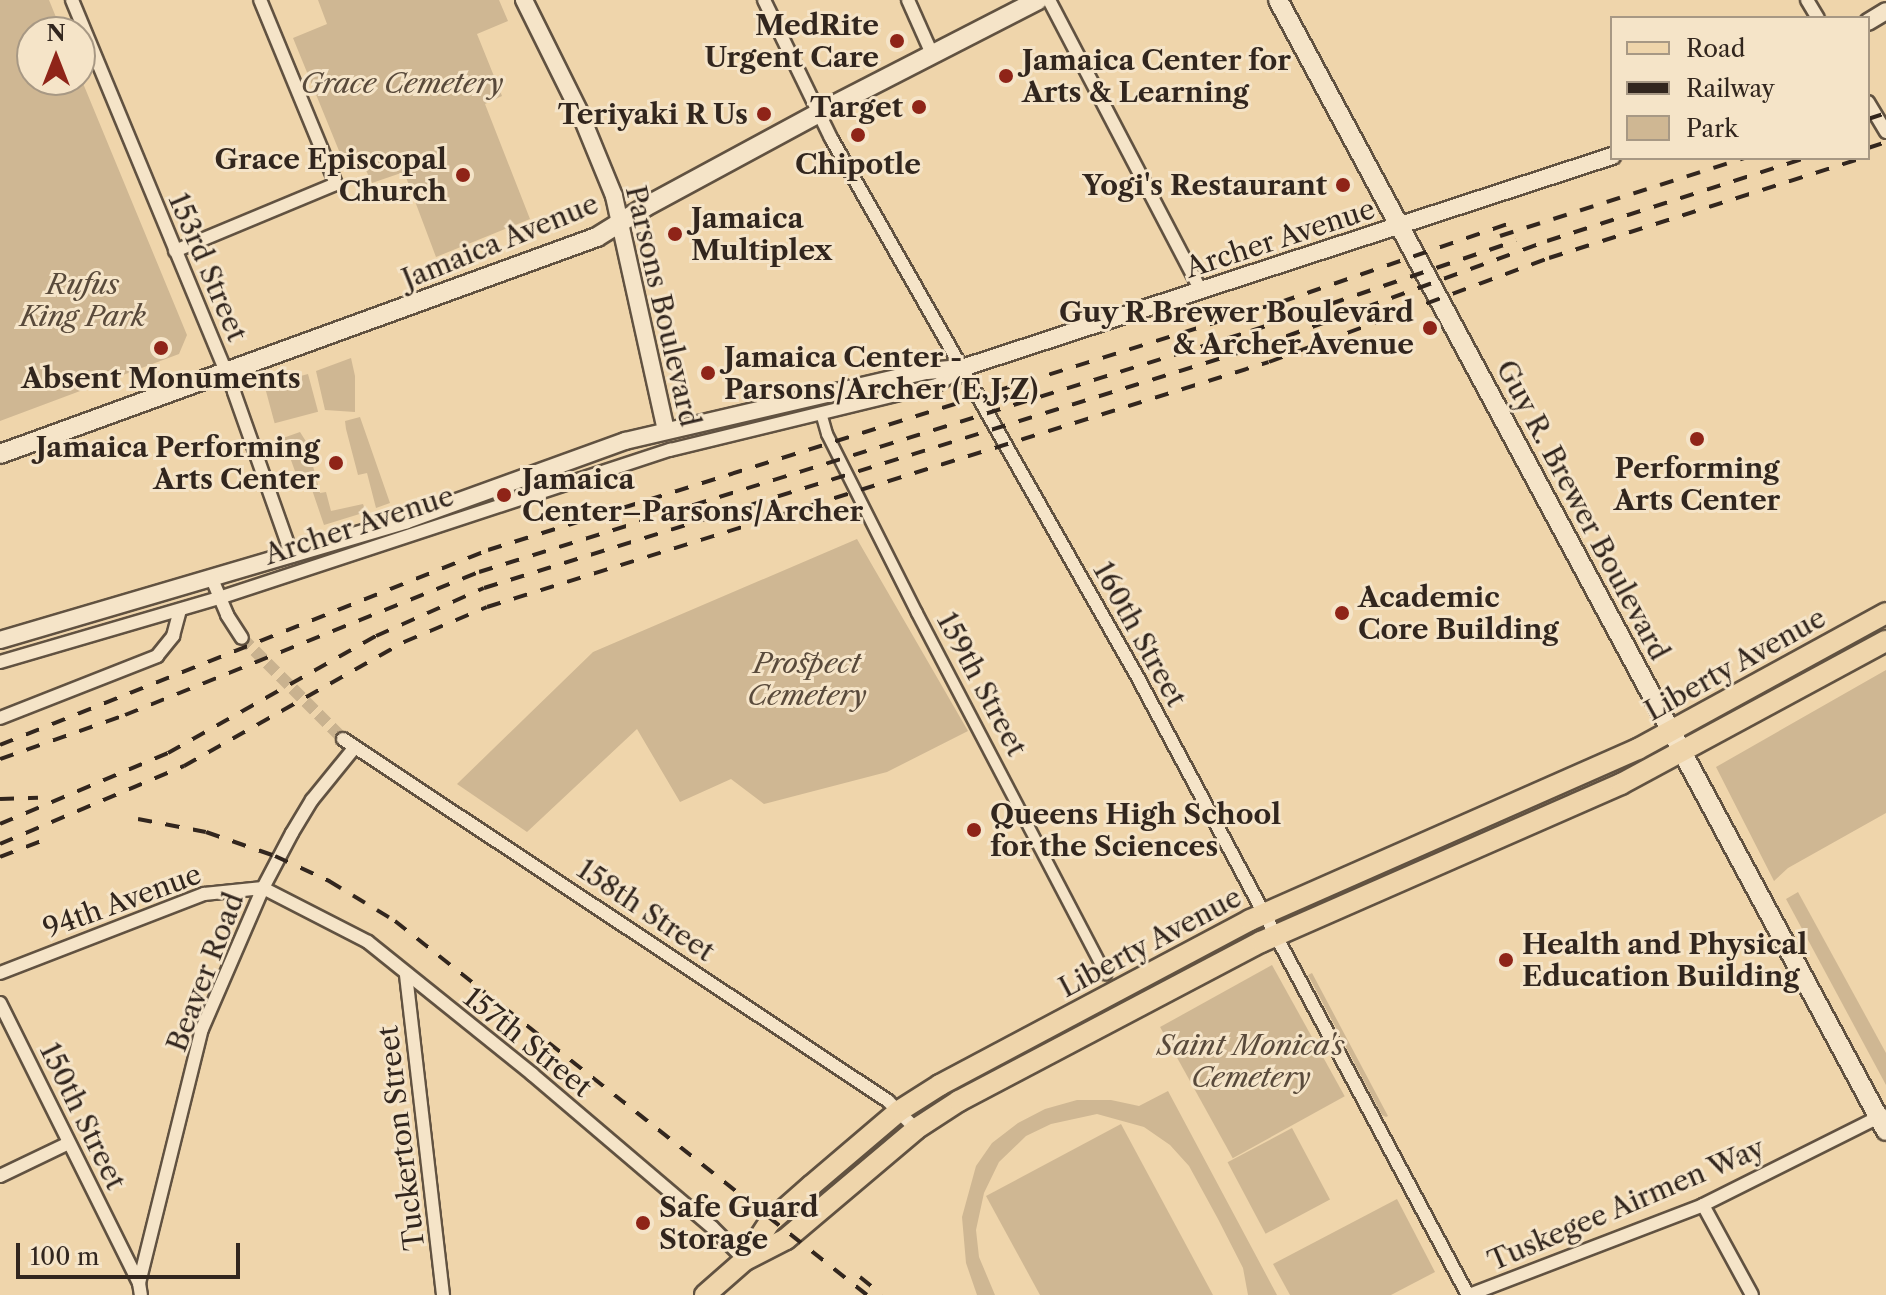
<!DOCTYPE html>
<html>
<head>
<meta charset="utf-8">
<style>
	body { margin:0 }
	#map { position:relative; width:1886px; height:1295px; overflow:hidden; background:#efd5ab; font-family:"Libre Caslon Text",serif }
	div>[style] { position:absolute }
	.green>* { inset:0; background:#cfb793; transform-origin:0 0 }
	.minor-tunnel>* { height:12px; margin-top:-6px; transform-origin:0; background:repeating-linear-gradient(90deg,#c9b28f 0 12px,transparent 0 18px) }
	.roads { filter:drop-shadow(2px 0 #615241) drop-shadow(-2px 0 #615241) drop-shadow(0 2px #615241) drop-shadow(0 -2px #615241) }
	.pedestrian>* { height:10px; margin:-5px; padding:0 5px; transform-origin:5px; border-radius:5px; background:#f5e4c8 }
	.minor>* { height:12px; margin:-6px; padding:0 6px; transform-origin:6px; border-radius:6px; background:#f5e4c8 }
	.tertiary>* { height:16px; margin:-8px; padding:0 8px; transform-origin:8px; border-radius:8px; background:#f5e4c8 }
	.secondary>* { height:18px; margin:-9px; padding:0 9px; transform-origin:9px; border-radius:9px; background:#f5e4c8 }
	.primary>* { height:20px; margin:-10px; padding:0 10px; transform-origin:10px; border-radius:10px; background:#efd5ab }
	.rail>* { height:4px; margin-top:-2px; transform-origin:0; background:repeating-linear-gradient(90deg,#32261e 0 14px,transparent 0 28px) }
	.dots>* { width:22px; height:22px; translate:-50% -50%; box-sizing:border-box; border:4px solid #f5e4c8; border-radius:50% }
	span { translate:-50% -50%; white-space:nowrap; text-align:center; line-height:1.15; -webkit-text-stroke:6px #f5e4c8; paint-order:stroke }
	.poi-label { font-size:28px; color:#32261e; font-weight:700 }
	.right { translate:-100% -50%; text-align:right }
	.left { translate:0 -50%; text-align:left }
	.park-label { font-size:28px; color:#594a3b; font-style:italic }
	.street-label { font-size:28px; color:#32261e }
	.legend { position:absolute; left:1610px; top:16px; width:260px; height:144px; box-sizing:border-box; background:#f5e4c8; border:2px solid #a79884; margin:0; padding:10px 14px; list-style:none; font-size:24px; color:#32261e }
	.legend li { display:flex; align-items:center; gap:16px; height:40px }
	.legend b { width:40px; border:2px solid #a79884 }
	.north { position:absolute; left:16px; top:16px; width:80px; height:80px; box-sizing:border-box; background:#f5e4c8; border:2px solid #a79884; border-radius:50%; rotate:0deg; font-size:22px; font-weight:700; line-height:32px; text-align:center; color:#32261e }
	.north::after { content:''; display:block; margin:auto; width:28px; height:36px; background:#8f2418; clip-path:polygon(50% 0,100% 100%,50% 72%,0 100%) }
	.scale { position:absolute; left:16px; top:1243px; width:224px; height:36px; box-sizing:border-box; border:4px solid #32261e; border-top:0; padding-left:10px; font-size:24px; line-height:28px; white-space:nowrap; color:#32261e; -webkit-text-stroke:6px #f5e4c8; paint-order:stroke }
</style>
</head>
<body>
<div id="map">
	<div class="green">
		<i style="clip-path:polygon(0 0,49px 0,62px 32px,32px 32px,32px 80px,80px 80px,80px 76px,187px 335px,179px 354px,0 421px)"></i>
		<i style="clip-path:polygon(318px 0,499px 0,508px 21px,477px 34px,502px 96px,485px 104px,530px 219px,436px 257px,404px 172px,372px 183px,362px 162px,346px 168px,293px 38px,327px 24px)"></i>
		<i style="clip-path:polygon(351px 358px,355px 376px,355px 412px,325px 410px,316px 371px)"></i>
		<i style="left:308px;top:374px;width:39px;height:45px;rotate:75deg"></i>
		<i style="clip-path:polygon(360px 417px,390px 503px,376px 508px,367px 473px,358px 475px,346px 429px,345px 421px)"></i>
		<i style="clip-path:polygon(300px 432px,307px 443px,320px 493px,326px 492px,331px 511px,363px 504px,366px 512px,324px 525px,309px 481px,296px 474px,283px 438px)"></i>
		<i style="clip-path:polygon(857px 539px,968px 731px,887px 772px,764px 804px,731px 779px,680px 802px,637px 729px,527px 832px,457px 784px,593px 652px)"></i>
		<i style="clip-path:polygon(1886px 670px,1886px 813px,1788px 868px,1774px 881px,1716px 767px)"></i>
		<i style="clip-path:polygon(1798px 892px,1886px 1053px,1886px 1085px,1786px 899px)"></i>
		<i style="left:1272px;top:965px;width:150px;height:128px;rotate:61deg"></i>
		<i style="clip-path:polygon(1312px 973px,1388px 1116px,1386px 1117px,1382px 1115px,1308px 975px)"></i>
		<i style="clip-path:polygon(1168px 1091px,1277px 1295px,1248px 1295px,1243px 1268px,1218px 1219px,1189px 1166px,1170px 1145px,1144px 1127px,1097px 1114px,1051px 1124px,1026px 1136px,999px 1162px,984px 1193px,976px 1230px,979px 1257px,995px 1295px,977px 1295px,966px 1263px,962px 1217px,976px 1166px,992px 1143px,1018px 1123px,1045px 1109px,1077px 1100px,1111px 1100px,1139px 1106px)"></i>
		<i style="clip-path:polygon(1121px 1124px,1213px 1295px,1040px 1295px,986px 1196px)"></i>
		<i style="left:1292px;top:1128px;width:81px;height:73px;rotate:62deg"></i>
		<i style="clip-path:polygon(1397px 1199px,1435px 1272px,1391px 1295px,1290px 1295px,1273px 1264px)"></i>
	</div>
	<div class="minor-tunnel">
		<i style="left:242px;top:638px;width:143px;rotate:45deg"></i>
	</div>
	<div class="roads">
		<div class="pedestrian">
			<i style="left:821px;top:413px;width:22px;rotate:74deg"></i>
			<i style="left:827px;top:434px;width:200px;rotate:63.3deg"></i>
			<i style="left:917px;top:613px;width:408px;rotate:62.4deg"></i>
		</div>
		<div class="minor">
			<i style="left:72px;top:0;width:424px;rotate:67.5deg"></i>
			<i style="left:234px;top:392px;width:174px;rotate:70.5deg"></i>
			<i style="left:764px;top:0;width:153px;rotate:64.1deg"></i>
			<i style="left:831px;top:138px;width:619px;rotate:60.37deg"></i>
			<i style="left:1137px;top:676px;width:702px;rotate:61.87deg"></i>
			<i style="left:908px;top:0;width:59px;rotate:66deg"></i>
			<i style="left:1049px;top:0;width:328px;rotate:62.4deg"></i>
			<i style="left:1807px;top:0;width:21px;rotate:59deg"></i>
			<i style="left:1868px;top:102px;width:35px;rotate:59deg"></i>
			<i style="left:175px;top:251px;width:174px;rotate:-22.6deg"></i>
			<i style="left:336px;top:184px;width:199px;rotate:-112.4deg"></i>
			<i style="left:212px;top:579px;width:39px;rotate:67deg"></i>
			<i style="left:227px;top:615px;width:27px;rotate:57deg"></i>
			<i style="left:0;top:662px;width:228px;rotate:-16.3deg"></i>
			<i style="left:219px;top:598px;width:475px;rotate:-18.2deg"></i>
			<i style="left:670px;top:450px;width:275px;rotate:-13.7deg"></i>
			<i style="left:937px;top:385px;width:27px;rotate:-33deg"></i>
			<i style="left:0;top:718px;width:169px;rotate:-21.5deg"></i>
			<i style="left:157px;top:656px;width:26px;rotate:-51deg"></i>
			<i style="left:173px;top:636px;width:27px;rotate:-75deg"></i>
			<i style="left:343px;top:739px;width:654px;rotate:33.59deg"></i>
			<i style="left:888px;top:1101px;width:40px;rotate:45deg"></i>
			<i style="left:0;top:973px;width:219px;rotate:-21.2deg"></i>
			<i style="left:204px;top:894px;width:59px;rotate:-5.8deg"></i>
			<i style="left:263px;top:888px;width:118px;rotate:27.2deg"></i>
			<i style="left:368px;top:942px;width:211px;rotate:38.8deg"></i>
			<i style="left:532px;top:1074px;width:236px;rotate:40.4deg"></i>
			<i style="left:712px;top:1227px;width:47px;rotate:45deg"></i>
			<i style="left:406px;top:975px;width:322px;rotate:83.4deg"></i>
			<i style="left:0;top:1003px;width:313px;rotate:63.6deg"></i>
			<i style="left:139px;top:1283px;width:12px;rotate:81deg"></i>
			<i style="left:0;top:1176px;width:76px;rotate:-25.6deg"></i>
			<i style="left:1703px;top:1205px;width:102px;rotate:61.4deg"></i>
			<i style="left:139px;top:1283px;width:262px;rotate:-76.1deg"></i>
			<i style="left:202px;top:1029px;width:154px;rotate:-66.6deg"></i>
			<i style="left:263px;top:888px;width:62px;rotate:-62.2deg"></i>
			<i style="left:292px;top:833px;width:39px;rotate:-59deg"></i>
			<i style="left:312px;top:800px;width:68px;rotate:-50.9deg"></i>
			<i style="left:1469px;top:1295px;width:251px;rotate:-21deg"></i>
			<i style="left:1703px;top:1205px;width:201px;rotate:-26.6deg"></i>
		</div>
		<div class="tertiary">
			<i style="left:524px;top:0;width:126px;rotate:63.6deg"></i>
			<i style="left:580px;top:113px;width:90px;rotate:67.7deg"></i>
			<i style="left:614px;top:196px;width:240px;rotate:77.5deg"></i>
			<i style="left:1868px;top:22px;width:21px;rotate:-31deg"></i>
			<i style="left:0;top:640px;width:424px;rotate:-16.4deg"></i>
			<i style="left:407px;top:520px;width:232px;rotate:-19.9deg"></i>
			<i style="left:625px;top:441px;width:310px;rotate:-13.1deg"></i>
			<i style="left:927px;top:371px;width:35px;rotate:-5deg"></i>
			<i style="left:962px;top:368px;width:684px;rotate:-18.06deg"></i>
		</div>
		<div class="secondary">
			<i style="left:1278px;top:0;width:1284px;rotate:61.74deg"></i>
			<i style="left:0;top:454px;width:635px;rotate:-19.98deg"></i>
			<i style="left:597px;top:237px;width:57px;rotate:-32deg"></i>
			<i style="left:645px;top:207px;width:215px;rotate:-28.4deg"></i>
			<i style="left:834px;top:105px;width:229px;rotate:-27.2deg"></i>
		</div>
		<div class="primary">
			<i style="left:746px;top:1258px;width:42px;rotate:-56.7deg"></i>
			<i style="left:769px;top:1223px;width:57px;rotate:-41.5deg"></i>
			<i style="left:812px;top:1185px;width:114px;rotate:-40.4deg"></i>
			<i style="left:899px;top:1111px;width:49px;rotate:-32.4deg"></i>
			<i style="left:940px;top:1085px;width:351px;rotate:-28deg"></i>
			<i style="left:1250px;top:920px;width:424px;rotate:-23.8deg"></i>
			<i style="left:1638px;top:749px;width:283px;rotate:-28.7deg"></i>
			<i style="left:705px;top:1295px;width:53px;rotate:-41.2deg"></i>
			<i style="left:745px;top:1260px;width:46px;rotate:-27.1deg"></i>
			<i style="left:786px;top:1239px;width:170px;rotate:-40.2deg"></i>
			<i style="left:916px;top:1129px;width:51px;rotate:-33.1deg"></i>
			<i style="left:959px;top:1101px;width:341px;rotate:-27.8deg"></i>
			<i style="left:1261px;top:942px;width:393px;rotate:-23.7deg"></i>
			<i style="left:1621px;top:784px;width:301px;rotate:-28.4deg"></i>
		</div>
	</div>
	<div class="rail">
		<i style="left:1868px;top:119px;width:19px;rotate:-18deg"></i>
		<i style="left:1868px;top:148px;width:19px;rotate:-18deg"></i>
		<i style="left:1500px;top:236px;width:257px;rotate:-17.7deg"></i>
		<i style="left:0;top:745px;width:526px;rotate:-21.78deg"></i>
		<i style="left:488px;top:550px;width:831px;rotate:-17.37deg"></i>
		<i style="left:1281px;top:302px;width:243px;rotate:-19deg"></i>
		<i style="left:0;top:759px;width:133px;rotate:-19.4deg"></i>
		<i style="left:125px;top:715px;width:382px;rotate:-22deg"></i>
		<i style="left:479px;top:572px;width:809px;rotate:-17.34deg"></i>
		<i style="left:1251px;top:331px;width:280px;rotate:-18.8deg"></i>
		<i style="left:0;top:799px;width:38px;rotate:-2deg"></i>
		<i style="left:138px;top:819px;width:69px;rotate:10.8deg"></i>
		<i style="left:206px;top:832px;width:73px;rotate:19.2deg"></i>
		<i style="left:275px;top:856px;width:60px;rotate:24.8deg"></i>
		<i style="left:329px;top:881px;width:77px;rotate:31.2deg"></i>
		<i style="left:395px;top:921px;width:602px;rotate:38.39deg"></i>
		<i style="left:0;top:824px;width:182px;rotate:-22.9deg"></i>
		<i style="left:168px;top:753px;width:239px;rotate:-29.4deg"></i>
		<i style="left:376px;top:636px;width:118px;rotate:-24deg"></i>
		<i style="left:484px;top:588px;width:813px;rotate:-17.32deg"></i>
		<i style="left:1260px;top:346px;width:306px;rotate:-20.1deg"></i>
		<i style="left:1547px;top:241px;width:271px;rotate:-17.8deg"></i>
		<i style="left:0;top:844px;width:200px;rotate:-23deg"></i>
		<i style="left:184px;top:766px;width:253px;rotate:-29.4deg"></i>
		<i style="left:404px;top:642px;width:90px;rotate:-22.9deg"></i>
		<i style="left:487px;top:607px;width:819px;rotate:-17.4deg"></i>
		<i style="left:1269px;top:362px;width:299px;rotate:-20.4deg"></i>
		<i style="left:1549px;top:258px;width:330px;rotate:-17.7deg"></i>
		<i style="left:0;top:857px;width:44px;rotate:-21.3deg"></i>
		<i style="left:860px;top:1277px;width:28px;rotate:39deg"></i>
	</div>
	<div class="dots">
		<i style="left:897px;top:41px;background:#8f2418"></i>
		<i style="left:1006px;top:76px;background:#8f2418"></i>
		<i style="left:919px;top:107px;background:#8f2418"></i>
		<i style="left:764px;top:114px;background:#8f2418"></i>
		<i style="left:858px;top:135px;background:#8f2418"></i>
		<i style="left:463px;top:175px;background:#8f2418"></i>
		<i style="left:1343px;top:185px;background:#8f2418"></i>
		<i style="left:675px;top:234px;background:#8f2418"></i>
		<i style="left:1430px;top:328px;background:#8f2418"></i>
		<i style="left:161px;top:348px;background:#8f2418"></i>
		<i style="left:708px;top:373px;background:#8f2418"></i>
		<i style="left:1697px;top:439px;background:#8f2418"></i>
		<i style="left:336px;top:463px;background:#8f2418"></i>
		<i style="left:504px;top:495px;background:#8f2418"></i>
		<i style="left:1342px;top:613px;background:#8f2418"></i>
		<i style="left:974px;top:830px;background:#8f2418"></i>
		<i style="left:1506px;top:960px;background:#8f2418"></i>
		<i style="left:643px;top:1223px;background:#8f2418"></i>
	</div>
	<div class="poi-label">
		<span class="right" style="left:879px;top:41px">MedRite<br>Urgent Care</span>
		<span class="left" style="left:1022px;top:76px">Jamaica Center for<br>Arts &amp; Learning</span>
		<span class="right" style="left:903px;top:107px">Target</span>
		<span class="right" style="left:748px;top:114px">Teriyaki R Us</span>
		<span class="right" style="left:447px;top:175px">Grace Episcopal<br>Church</span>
		<span style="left:858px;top:164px">Chipotle</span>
		<span class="right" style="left:1327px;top:185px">Yogi's Restaurant</span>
		<span class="left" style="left:691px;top:234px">Jamaica<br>Multiplex</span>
		<span class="right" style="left:1414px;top:328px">Guy R Brewer Boulevard<br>&amp; Archer Avenue</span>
		<span class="left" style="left:724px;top:373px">Jamaica Center -<br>Parsons/Archer (E,J,Z)</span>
		<span style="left:161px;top:378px">Absent Monuments</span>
		<span class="right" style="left:320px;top:463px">Jamaica Performing<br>Arts Center</span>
		<span style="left:1697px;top:484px">Performing<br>Arts Center</span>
		<span class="left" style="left:522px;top:495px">Jamaica<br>Center–Parsons/Archer</span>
		<span class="left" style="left:1358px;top:613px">Academic<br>Core Building</span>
		<span class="left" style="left:990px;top:830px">Queens High School<br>for the Sciences</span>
		<span class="left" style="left:1522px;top:960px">Health and Physical<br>Education Building</span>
		<span class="left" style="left:659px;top:1223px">Safe Guard<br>Storage</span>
	</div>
	<div class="park-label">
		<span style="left:402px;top:83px">Grace Cemetery</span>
		<span style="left:83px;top:300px">Rufus<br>King Park</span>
		<span style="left:807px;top:679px">Prospect<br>Cemetery</span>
		<span style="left:1251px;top:1061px">Saint Monica's<br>Cemetery</span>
	</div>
	<div class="street-label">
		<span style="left:1280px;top:238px;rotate:-18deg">Archer Avenue</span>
		<span style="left:500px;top:241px;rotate:-22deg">Jamaica Avenue</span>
		<span style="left:208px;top:267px;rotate:67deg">153rd Street</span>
		<span style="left:663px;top:306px;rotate:77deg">Parsons Boulevard</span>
		<span style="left:1583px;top:510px;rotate:62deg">Guy R. Brewer Boulevard</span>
		<span style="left:359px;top:525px;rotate:-18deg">Archer Avenue</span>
		<span style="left:1140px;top:634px;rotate:61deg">160th Street</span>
		<span style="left:1735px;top:664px;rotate:-29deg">Liberty Avenue</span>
		<span style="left:982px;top:684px;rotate:62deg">159th Street</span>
		<span style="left:122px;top:901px;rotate:-20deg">94th Avenue</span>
		<span style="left:646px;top:910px;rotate:34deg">158th Street</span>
		<span style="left:1150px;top:942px;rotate:-28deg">Liberty Avenue</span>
		<span style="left:205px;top:972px;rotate:-69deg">Beaver Road</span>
		<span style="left:528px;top:1042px;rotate:39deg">157th Street</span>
		<span style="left:83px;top:1116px;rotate:64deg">150th Street</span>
		<span style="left:401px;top:1138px;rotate:-97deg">Tuckerton Street</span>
		<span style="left:1626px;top:1204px;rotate:-23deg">Tuskegee Airmen Way</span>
	</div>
	<ul class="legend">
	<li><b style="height:10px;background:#efd5ab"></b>Road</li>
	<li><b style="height:10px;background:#32261e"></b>Railway</li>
	<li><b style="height:22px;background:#cfb793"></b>Park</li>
	</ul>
	<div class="north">N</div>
	<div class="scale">100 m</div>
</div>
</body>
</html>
